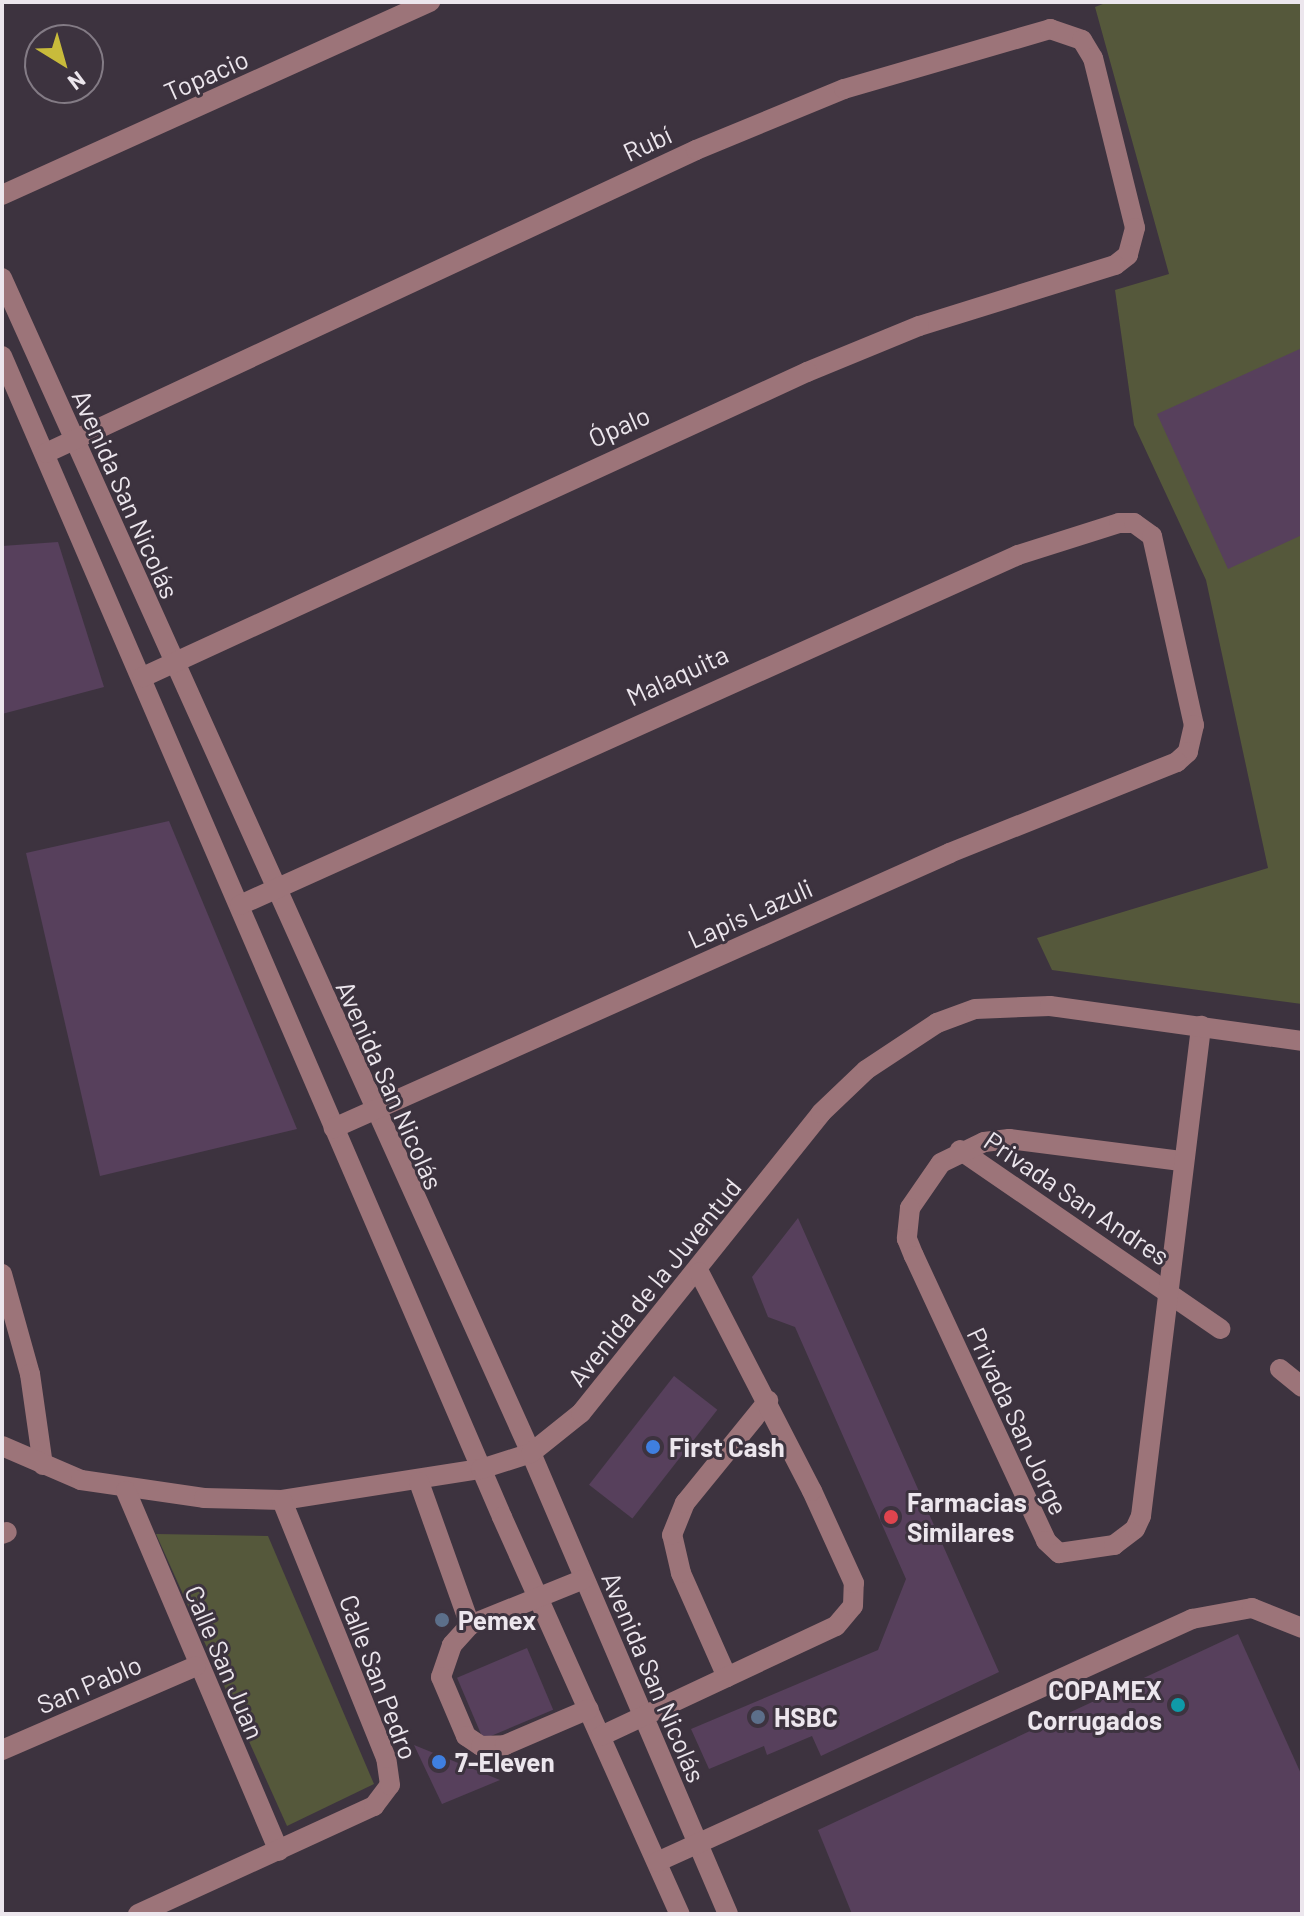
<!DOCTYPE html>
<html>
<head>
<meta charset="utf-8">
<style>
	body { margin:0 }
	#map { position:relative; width:1304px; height:1916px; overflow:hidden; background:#3d333f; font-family:Barlow,sans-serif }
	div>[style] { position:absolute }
	.green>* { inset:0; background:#55583b }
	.building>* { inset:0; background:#57405c; transform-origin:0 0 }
	.minor>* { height:20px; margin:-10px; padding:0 10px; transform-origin:10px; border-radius:10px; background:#9c7479 }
	.dots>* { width:22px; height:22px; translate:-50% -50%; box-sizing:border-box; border:4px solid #3d333f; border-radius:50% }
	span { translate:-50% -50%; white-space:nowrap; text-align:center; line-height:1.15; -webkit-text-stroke:6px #3d333f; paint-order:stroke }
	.street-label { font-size:26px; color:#ece6ed }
	.poi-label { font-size:26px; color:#ece6ed; font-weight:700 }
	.left { translate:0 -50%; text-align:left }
	.right { translate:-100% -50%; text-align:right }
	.frame { position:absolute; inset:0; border:4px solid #ece6ed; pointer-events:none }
	.north { position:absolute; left:24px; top:24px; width:80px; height:80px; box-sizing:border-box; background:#3d333f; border:2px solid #837b85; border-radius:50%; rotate:143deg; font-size:22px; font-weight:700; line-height:32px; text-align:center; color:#ece6ed }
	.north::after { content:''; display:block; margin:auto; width:28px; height:36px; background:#c8bb3b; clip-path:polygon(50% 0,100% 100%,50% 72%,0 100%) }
</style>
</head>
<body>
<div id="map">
	<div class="green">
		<i style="clip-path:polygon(1108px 2px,1302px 2px,1302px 1004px,1052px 970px,1037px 938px,1268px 868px,1206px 580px,1134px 425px,1115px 290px,1169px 274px,1095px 7px)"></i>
		<i style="clip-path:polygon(156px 1534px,268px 1536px,374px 1784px,287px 1826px)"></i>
	</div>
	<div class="building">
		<i style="clip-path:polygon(1302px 348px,1302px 535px,1228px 569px,1157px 414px)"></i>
		<i style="clip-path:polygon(58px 542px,104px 687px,2px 714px,2px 546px)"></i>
		<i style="clip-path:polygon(169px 821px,297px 1129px,100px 1176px,26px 853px)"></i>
		<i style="clip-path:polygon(798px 1218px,999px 1672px,821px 1756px,812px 1736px,767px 1755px,764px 1746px,709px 1769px,691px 1729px,878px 1650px,906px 1579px,795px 1327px,768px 1317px,752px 1277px)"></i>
		<i style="left:674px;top:1376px;width:55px;height:138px;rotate:38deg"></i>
		<i style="clip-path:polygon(1238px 1634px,1302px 1776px,1302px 1914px,852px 1914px,818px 1830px)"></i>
		<i style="left:527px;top:1648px;width:67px;height:76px;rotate:67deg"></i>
		<i style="clip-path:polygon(414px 1745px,500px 1780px,442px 1804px)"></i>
	</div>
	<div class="minor">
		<i style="left:2px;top:195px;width:470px;rotate:-24.3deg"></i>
		<i style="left:2px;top:278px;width:1289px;rotate:65.76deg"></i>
		<i style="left:531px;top:1453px;width:501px;rotate:66.86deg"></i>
		<i style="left:2px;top:356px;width:1264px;rotate:66.7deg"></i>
		<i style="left:502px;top:1517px;width:435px;rotate:65.9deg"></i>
		<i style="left:46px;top:453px;width:717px;rotate:-24.99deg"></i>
		<i style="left:696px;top:150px;width:160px;rotate:-22.4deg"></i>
		<i style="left:844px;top:89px;width:215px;rotate:-16.2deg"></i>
		<i style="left:1050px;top:29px;width:34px;rotate:19deg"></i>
		<i style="left:1082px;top:40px;width:21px;rotate:59deg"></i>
		<i style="left:1093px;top:58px;width:175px;rotate:76.1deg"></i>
		<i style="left:1135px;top:228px;width:28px;rotate:105deg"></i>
		<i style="left:1128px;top:255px;width:16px;rotate:142deg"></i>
		<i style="left:1115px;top:265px;width:205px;rotate:162.7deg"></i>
		<i style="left:919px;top:326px;width:121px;rotate:157.7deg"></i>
		<i style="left:807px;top:372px;width:731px;rotate:155.33deg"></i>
		<i style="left:240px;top:905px;width:853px;rotate:-24.22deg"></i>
		<i style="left:1018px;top:555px;width:106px;rotate:-17.6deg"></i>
		<i style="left:1119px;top:523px;width:15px"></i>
		<i style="left:1134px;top:523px;width:22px;rotate:36deg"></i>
		<i style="left:1152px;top:536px;width:194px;rotate:77.5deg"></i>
		<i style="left:1194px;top:725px;width:28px;rotate:103deg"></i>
		<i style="left:1188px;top:752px;width:15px;rotate:138deg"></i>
		<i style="left:1177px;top:762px;width:245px;rotate:158.2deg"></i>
		<i style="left:950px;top:853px;width:675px;rotate:155.94deg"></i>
		<i style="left:960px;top:1150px;width:316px;rotate:34.5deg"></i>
		<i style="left:1181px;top:1161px;width:173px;rotate:-172.7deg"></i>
		<i style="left:1009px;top:1139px;width:25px;rotate:173deg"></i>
		<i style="left:984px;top:1142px;width:48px;rotate:154deg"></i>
		<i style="left:941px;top:1163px;width:55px;rotate:124.6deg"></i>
		<i style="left:910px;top:1208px;width:31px;rotate:96deg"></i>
		<i style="left:907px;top:1239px;width:18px;rotate:68deg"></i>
		<i style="left:914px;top:1256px;width:314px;rotate:65.1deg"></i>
		<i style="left:1046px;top:1541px;width:18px;rotate:43deg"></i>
		<i style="left:1059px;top:1553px;width:56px;rotate:-8.3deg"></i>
		<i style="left:1114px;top:1545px;width:26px;rotate:-37deg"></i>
		<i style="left:1135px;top:1529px;width:14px;rotate:-65deg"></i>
		<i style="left:1141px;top:1516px;width:494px;rotate:-83deg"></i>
		<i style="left:2px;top:1274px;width:104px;rotate:74.4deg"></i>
		<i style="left:30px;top:1374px;width:92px;rotate:81.9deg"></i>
		<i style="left:1280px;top:1369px;width:28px;rotate:39deg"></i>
		<i style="left:2px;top:1446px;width:86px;rotate:23.3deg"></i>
		<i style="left:81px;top:1480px;width:124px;rotate:8.3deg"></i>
		<i style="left:204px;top:1498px;width:78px;rotate:1.5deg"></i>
		<i style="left:282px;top:1500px;width:201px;rotate:-8.9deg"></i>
		<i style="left:481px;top:1469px;width:52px;rotate:-17.7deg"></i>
		<i style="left:531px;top:1453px;width:64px;rotate:-38.7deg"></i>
		<i style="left:581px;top:1413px;width:384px;rotate:-51.3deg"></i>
		<i style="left:821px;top:1113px;width:62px;rotate:-43.7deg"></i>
		<i style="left:866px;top:1070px;width:85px;rotate:-33.5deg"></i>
		<i style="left:937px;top:1023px;width:40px;rotate:-20.2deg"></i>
		<i style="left:975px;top:1009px;width:75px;rotate:-2.3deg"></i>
		<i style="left:1050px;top:1006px;width:254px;rotate:7.9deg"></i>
		<i style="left:419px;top:1482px;width:152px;rotate:70.4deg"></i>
		<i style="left:126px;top:1491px;width:391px;rotate:67deg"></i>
		<i style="left:2px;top:1534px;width:5px;rotate:-22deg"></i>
		<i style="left:584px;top:1579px;width:123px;rotate:158deg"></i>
		<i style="left:470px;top:1625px;width:27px;rotate:132deg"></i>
		<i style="left:452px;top:1645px;width:34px;rotate:109deg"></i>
		<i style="left:441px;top:1677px;width:64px;rotate:67deg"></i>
		<i style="left:466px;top:1736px;width:18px;rotate:34deg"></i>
		<i style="left:481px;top:1746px;width:24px;rotate:-2deg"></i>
		<i style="left:505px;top:1745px;width:91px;rotate:-23.2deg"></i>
		<i style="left:727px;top:1677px;width:114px;rotate:-113.9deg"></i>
		<i style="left:681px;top:1573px;width:39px;rotate:-103deg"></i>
		<i style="left:672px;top:1535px;width:35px;rotate:-68deg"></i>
		<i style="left:685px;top:1503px;width:132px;rotate:-50.9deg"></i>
		<i style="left:601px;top:1736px;width:259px;rotate:-25.1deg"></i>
		<i style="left:836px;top:1626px;width:26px;rotate:-50deg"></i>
		<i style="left:853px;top:1606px;width:23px;rotate:-88deg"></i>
		<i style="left:854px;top:1583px;width:101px;rotate:-114.5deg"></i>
		<i style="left:812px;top:1491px;width:246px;rotate:-117.3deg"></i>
		<i style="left:2px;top:1750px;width:211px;rotate:-23.4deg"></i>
		<i style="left:657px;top:1862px;width:588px;rotate:-24.43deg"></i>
		<i style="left:1192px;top:1619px;width:61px;rotate:-10.4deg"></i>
		<i style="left:1252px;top:1608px;width:54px;rotate:21.8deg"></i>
		<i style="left:138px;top:1914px;width:260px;rotate:-24.6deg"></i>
		<i style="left:374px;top:1806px;width:26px;rotate:-53deg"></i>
		<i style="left:390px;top:1785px;width:27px;rotate:-98deg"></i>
		<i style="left:386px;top:1758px;width:278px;rotate:-112deg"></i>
	</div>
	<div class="dots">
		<i style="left:653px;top:1447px;background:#3f7fe0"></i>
		<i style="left:891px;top:1517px;background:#e0444e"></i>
		<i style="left:442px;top:1620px;background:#5c6f8a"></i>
		<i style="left:1178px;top:1705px;background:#0f9aa8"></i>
		<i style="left:758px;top:1717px;background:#5c6f8a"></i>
		<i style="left:439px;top:1762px;background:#3f7fe0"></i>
	</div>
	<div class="street-label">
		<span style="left:206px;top:75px;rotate:-24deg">Topacio</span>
		<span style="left:647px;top:143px;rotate:-25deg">Rubí</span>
		<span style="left:619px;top:426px;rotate:-24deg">Ópalo</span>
		<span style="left:126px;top:494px;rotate:66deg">Avenida San Nicolás</span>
		<span style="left:677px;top:675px;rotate:-25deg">Malaquita</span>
		<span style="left:750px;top:913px;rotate:-24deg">Lapis Lazuli</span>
		<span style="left:390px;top:1085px;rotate:66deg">Avenida San Nicolás</span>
		<span style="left:1077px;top:1198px;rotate:34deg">Privada San Andres</span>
		<span style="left:654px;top:1282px;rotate:-51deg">Avenida de la Juventud</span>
		<span style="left:1018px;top:1421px;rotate:65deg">Privada San Jorge</span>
		<span style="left:225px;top:1662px;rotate:67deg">Calle San Juan</span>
		<span style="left:379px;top:1677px;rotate:69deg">Calle San Pedro</span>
		<span style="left:654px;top:1677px;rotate:67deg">Avenida San Nicolás</span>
		<span style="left:89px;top:1684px;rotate:-23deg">San Pablo</span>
	</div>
	<div class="poi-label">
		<span class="left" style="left:669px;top:1447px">First Cash</span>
		<span class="left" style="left:907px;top:1517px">Farmacias<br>Similares</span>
		<span class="left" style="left:458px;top:1620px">Pemex</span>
		<span class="right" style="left:1162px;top:1705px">COPAMEX<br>Corrugados</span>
		<span class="left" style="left:774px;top:1717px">HSBC</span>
		<span class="left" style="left:455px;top:1762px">7-Eleven</span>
	</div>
	<div class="frame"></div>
	<div class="north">N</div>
</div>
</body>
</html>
